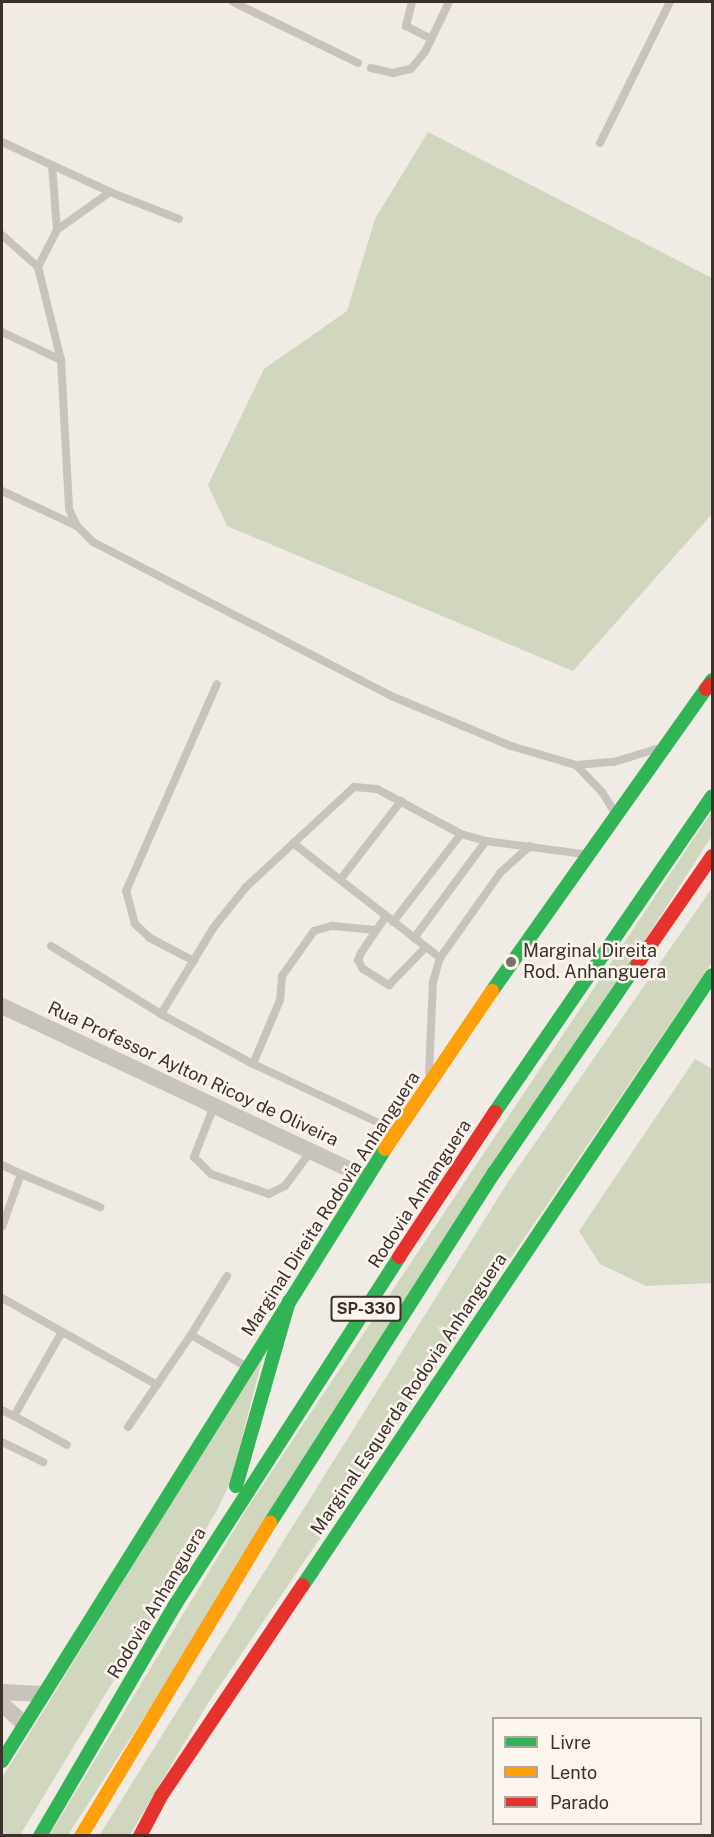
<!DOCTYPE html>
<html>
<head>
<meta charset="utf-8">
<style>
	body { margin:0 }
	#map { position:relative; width:714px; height:1837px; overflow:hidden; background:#f0ebe5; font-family:"Public Sans",sans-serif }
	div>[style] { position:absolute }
	.green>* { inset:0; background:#d1d6bf }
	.lane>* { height:8px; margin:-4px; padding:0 4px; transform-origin:4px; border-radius:4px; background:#c9c3be }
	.street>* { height:16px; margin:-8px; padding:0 8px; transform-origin:8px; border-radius:8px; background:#c9c3be }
	.fast>* { height:14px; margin:-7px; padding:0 7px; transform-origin:7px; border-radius:7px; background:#30b455 }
	.slow>* { height:14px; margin:-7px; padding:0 7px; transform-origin:7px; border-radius:7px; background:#ff9f0a }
	.jam>* { height:14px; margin:-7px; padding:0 7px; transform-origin:7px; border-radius:7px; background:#e5322d }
	.dots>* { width:16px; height:16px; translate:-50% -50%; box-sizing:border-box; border:3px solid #fbf5ee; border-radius:50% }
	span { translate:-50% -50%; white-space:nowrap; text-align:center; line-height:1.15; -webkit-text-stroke:5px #fbf5ee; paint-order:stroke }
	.shield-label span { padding:2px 4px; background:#fbf5ee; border:2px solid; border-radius:4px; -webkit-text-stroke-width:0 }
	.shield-label { font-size:16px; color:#3b302b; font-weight:700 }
	.poi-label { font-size:18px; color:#3b302b }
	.left { translate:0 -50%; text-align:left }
	.street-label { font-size:18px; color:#3b302b }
	.frame { position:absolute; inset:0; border:3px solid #3b302b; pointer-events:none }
	.legend { position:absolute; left:492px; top:1717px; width:210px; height:108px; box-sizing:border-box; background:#fbf5ee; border:2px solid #aea6a0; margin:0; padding:8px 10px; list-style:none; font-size:18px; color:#3b302b }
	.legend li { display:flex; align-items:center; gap:12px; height:30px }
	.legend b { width:30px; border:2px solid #aea6a0 }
</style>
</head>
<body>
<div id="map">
	<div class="green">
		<i style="clip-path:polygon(428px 132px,712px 278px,712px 514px,573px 671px,227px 526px,208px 485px,264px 369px,347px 311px,375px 219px)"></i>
		<i style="clip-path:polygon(712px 811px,712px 836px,68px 1835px,49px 1836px,248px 1507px)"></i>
		<i style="clip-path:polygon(712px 888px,712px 962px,208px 1703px,130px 1835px,99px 1836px,508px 1182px)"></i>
		<i style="clip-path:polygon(695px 1059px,712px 1069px,712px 1283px,646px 1286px,600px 1264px,579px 1231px)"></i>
		<i style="clip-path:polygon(264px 1353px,230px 1483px,216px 1512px,20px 1835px,2px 1836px,2px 1778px)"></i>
	</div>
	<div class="lane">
		<i style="left:233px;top:2px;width:139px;rotate:26deg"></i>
		<i style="left:412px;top:2px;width:25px;rotate:104deg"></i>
		<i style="left:406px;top:26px;width:28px;rotate:27deg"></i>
		<i style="left:371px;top:68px;width:23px;rotate:13deg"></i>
		<i style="left:393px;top:73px;width:18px;rotate:-13deg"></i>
		<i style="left:411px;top:69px;width:22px;rotate:-51deg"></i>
		<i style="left:425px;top:52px;width:55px;rotate:-64.4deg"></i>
		<i style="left:2px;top:142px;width:119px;rotate:24.8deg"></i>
		<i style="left:110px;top:192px;width:65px;rotate:144.4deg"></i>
		<i style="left:57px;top:230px;width:42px;rotate:117.2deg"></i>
		<i style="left:600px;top:143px;width:157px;rotate:-63.6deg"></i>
		<i style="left:52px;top:165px;width:65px;rotate:85.6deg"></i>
		<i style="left:110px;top:192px;width:74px;rotate:21.4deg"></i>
		<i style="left:2px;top:235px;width:48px;rotate:41.6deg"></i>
		<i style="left:38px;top:267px;width:96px;rotate:76.1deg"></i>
		<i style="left:61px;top:360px;width:149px;rotate:86.9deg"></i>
		<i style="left:69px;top:509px;width:19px;rotate:65deg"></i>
		<i style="left:77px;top:526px;width:23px;rotate:45deg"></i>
		<i style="left:93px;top:542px;width:333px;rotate:27.3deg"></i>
		<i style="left:389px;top:695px;width:132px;rotate:22.7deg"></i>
		<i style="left:511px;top:746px;width:68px;rotate:16.3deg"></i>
		<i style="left:576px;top:765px;width:38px;rotate:-5deg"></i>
		<i style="left:614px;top:762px;width:44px;rotate:-17.2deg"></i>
		<i style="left:2px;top:332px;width:65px;rotate:25.4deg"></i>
		<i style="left:2px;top:491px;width:83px;rotate:25deg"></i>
		<i style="left:576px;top:765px;width:37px;rotate:46deg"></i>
		<i style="left:602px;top:792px;width:25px;rotate:58deg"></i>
		<i style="left:293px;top:843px;width:187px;rotate:38deg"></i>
		<i style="left:340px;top:880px;width:100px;rotate:-52.3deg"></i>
		<i style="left:386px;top:916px;width:45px;rotate:124deg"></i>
		<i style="left:361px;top:953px;width:8px;rotate:113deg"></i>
		<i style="left:358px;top:960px;width:10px;rotate:61deg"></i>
		<i style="left:363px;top:969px;width:31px;rotate:32deg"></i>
		<i style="left:389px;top:985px;width:53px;rotate:-45.8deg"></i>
		<i style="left:393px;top:922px;width:111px;rotate:-52.3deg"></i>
		<i style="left:414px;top:938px;width:121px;rotate:-53.4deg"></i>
		<i style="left:51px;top:946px;width:129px;rotate:31.7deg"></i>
		<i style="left:194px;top:961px;width:50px;rotate:-152.4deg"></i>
		<i style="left:150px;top:938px;width:21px;rotate:-137deg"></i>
		<i style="left:135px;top:924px;width:34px;rotate:-105deg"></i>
		<i style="left:126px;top:891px;width:226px;rotate:-66.3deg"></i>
		<i style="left:253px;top:1064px;width:69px;rotate:-67.1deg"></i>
		<i style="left:280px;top:1000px;width:24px;rotate:-85deg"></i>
		<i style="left:282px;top:976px;width:55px;rotate:-54.6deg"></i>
		<i style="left:314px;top:931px;width:19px;rotate:-16deg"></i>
		<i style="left:332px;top:926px;width:44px;rotate:5.2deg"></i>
		<i style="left:429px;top:1073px;width:91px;rotate:-87.5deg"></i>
		<i style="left:433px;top:982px;width:25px;rotate:-74deg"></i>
		<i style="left:440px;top:958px;width:105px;rotate:-54.7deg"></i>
		<i style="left:501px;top:872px;width:39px;rotate:-42deg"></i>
		<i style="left:214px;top:1106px;width:55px;rotate:111.4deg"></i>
		<i style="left:194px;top:1157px;width:24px;rotate:45deg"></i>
		<i style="left:211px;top:1174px;width:61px;rotate:19deg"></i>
		<i style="left:269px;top:1194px;width:18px;rotate:-27deg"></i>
		<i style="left:285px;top:1186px;width:44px;rotate:-53.4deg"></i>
		<i style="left:394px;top:1130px;width:156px;rotate:-154.9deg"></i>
		<i style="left:253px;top:1064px;width:105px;rotate:-151.5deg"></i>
		<i style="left:161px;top:1014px;width:102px;rotate:-58.7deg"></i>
		<i style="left:214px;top:927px;width:51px;rotate:-51.3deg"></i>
		<i style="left:246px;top:887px;width:147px;rotate:-42.8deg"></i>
		<i style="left:354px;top:787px;width:23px;rotate:5deg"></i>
		<i style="left:377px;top:789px;width:95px;rotate:28.2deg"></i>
		<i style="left:461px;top:834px;width:26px;rotate:16deg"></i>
		<i style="left:486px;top:841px;width:99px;rotate:7.6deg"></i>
		<i style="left:2px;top:1165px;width:21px;rotate:25deg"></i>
		<i style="left:21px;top:1174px;width:56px;rotate:109.7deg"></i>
		<i style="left:21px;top:1174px;width:86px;rotate:22.7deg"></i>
		<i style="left:227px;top:1276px;width:69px;rotate:121.4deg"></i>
		<i style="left:191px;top:1335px;width:64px;rotate:29.7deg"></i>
		<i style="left:2px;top:1298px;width:178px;rotate:29.3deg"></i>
		<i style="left:2px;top:1410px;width:13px;rotate:27deg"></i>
		<i style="left:14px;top:1416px;width:97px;rotate:-60.3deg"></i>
		<i style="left:14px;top:1416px;width:60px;rotate:28.7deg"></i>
		<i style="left:128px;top:1427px;width:112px;rotate:-55.6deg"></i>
		<i style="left:2px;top:1442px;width:46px;rotate:26deg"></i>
	</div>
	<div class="street">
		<i style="left:2px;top:1006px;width:403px;rotate:25.2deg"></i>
		<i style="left:2px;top:1692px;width:41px;rotate:2.8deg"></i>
		<i style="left:2px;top:1704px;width:30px;rotate:42deg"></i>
	</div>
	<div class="fast">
		<i style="left:492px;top:991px;width:381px;rotate:-54.7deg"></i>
		<i style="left:495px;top:1112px;width:383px;rotate:-55.5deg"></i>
		<i style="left:236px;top:1486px;width:192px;rotate:-74deg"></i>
		<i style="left:270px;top:1523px;width:416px;rotate:-57.4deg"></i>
		<i style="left:494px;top:1173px;width:255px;rotate:-55.6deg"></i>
		<i style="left:303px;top:1585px;width:734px;rotate:-56.16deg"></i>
		<i style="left:2px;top:1761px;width:722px;rotate:-57.96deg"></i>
		<i style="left:40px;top:1836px;width:268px;rotate:-59.7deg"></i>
		<i style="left:175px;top:1605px;width:414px;rotate:-57.2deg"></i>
	</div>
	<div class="slow">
		<i style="left:385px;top:1149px;width:191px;rotate:-55.9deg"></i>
		<i style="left:81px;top:1836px;width:366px;rotate:-58.9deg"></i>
	</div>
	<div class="jam">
		<i style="left:706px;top:689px;width:8px;rotate:-45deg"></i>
		<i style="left:638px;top:963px;width:130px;rotate:-55.3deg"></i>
		<i style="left:399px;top:1257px;width:174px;rotate:-56.5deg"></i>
		<i style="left:140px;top:1836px;width:45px;rotate:-62.3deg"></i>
		<i style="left:161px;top:1796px;width:254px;rotate:-56.1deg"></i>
	</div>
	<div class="dots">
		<i style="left:511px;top:962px;background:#7a716c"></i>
	</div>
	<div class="shield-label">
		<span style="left:366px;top:1309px">SP-330</span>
	</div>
	<div class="poi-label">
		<span class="left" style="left:523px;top:962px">Marginal Direita<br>Rod. Anhanguera</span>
	</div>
	<div class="street-label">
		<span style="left:193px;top:1074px;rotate:25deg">Rua Professor Aylton Ricoy de Oliveira</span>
		<span style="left:420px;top:1194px;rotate:-57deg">Rodovia Anhanguera</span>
		<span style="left:331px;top:1204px;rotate:-57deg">Marginal Direita Rodovia Anhanguera</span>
		<span style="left:409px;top:1394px;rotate:-56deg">Marginal Esquerda Rodovia Anhanguera</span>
		<span style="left:157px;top:1603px;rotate:-59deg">Rodovia Anhanguera</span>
	</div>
	<div class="frame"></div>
	<ul class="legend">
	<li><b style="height:8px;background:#30b455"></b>Livre</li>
	<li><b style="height:8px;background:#ff9f0a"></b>Lento</li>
	<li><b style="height:8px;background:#e5322d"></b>Parado</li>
	</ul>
</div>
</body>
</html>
